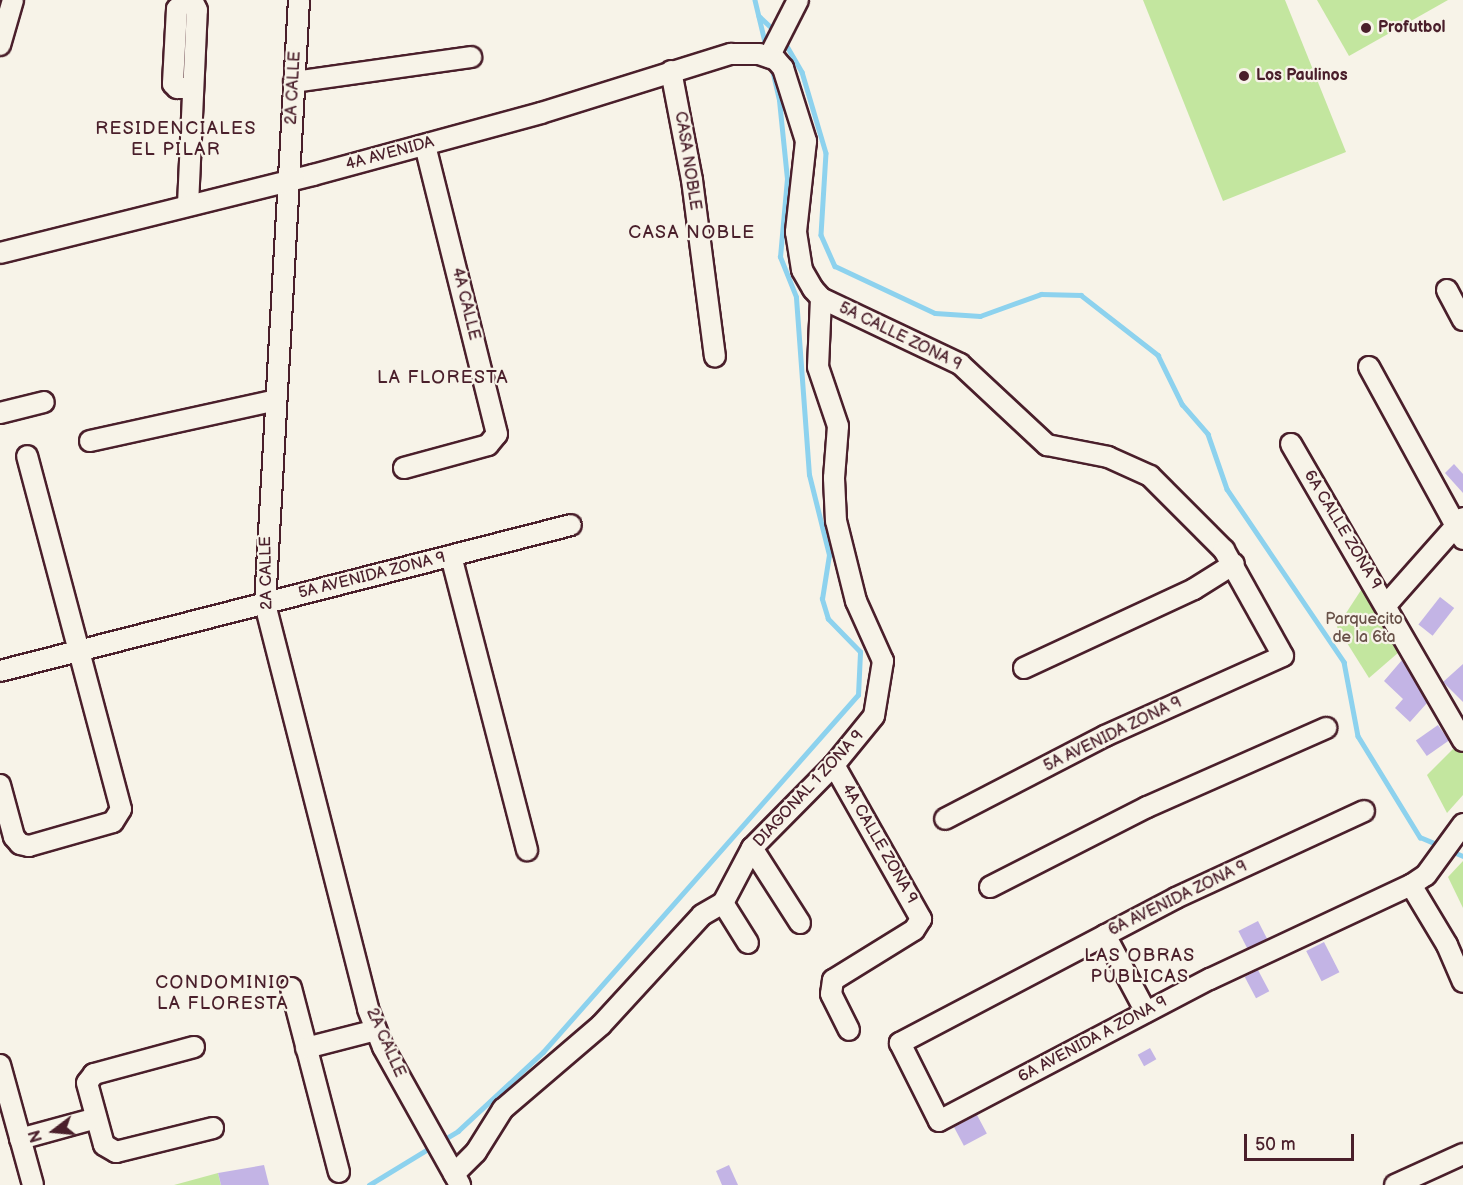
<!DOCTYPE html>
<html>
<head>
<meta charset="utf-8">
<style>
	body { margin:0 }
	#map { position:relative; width:1463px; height:1185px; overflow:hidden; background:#f7f3e8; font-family:"Balsamiq Sans",sans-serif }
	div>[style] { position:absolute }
	.green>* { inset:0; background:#c3e69f }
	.stream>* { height:4.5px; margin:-2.25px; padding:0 2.25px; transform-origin:2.25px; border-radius:2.25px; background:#8dd2ee }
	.building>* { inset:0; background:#c3b4e5; transform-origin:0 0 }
	.roads { filter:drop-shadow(2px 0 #4a1f2b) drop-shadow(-2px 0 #4a1f2b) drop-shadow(0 2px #4a1f2b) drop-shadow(0 -2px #4a1f2b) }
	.minor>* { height:20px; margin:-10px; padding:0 10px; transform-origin:10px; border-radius:10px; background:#f7f3e8 }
	.dots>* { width:16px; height:16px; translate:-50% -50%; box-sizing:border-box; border:3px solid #f7f3e8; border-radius:50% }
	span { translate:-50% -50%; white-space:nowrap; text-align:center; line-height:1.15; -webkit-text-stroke:4.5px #f7f3e8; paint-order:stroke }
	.poi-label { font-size:16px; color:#4a1f2b; font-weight:700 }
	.left { translate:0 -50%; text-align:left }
	.street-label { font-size:16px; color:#4a1f2b }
	.park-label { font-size:16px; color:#685148 }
	.neighbourhood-label { font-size:18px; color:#4a1f2b; letter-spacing:1.5px }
	.north { position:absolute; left:24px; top:1101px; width:60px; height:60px; -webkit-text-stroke:4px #f7f3e8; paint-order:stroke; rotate:254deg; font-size:16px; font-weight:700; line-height:24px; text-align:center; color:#4a1f2b }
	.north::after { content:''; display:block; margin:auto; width:21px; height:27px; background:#4a1f2b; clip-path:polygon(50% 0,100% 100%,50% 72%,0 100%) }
	.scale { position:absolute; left:1244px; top:1134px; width:110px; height:27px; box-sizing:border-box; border:3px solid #4a1f2b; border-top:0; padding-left:8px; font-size:18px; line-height:21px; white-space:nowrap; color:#4a1f2b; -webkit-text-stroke:4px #f7f3e8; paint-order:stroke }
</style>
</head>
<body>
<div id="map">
	<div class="green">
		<i style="clip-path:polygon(1143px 0,1285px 0,1346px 152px,1223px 201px)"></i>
		<i style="clip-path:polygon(1317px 0,1448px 0,1349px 56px)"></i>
		<i style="clip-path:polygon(1365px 584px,1399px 652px,1369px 678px,1337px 627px)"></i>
		<i style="clip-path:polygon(1458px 744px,1463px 753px,1463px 795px,1447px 813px,1427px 775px)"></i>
		<i style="clip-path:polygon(1463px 861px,1463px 908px,1448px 877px)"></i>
		<i style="clip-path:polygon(218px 1173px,221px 1185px,174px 1185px)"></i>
	</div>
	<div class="stream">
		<i style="left:755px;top:0;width:47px;rotate:76.6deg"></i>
		<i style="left:759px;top:16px;width:25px;rotate:43deg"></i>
		<i style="left:783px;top:39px;width:38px;rotate:60deg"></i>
		<i style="left:802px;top:72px;width:84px;rotate:73.5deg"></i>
		<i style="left:826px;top:153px;width:82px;rotate:93.5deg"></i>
		<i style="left:821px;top:235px;width:34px;rotate:66deg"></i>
		<i style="left:835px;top:266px;width:110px;rotate:25.2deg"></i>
		<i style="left:935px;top:313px;width:45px;rotate:3.8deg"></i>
		<i style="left:980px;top:316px;width:65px;rotate:-19.8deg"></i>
		<i style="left:1041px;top:294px;width:40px;rotate:1.4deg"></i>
		<i style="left:1081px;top:295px;width:98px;rotate:37.9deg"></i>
		<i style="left:1158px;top:355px;width:55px;rotate:63.9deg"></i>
		<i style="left:1182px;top:404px;width:40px;rotate:49deg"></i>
		<i style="left:1208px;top:434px;width:58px;rotate:70.9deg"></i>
		<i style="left:1227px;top:489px;width:209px;rotate:55.9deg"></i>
		<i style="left:1344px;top:662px;width:75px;rotate:79.3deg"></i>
		<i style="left:1358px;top:736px;width:119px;rotate:58.5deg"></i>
		<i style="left:1420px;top:837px;width:23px;rotate:23deg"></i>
		<i style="left:1449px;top:850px;width:15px;rotate:23deg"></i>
		<i style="left:440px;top:1142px;width:21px;rotate:-31deg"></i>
		<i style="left:458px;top:1131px;width:116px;rotate:-42.9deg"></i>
		<i style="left:543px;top:1052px;width:476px;rotate:-48.6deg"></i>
		<i style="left:858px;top:695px;width:43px;rotate:-87.3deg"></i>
		<i style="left:860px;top:652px;width:46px;rotate:-134.1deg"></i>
		<i style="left:828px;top:619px;width:21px;rotate:-107deg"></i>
		<i style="left:822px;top:599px;width:45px;rotate:-81deg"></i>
		<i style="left:829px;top:555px;width:82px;rotate:-104deg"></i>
		<i style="left:809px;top:475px;width:178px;rotate:-94.2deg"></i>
		<i style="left:796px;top:297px;width:43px;rotate:-111.8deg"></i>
		<i style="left:780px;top:257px;width:78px;rotate:-84.9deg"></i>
		<i style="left:787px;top:179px;width:79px;rotate:-95.8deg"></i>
		<i style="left:779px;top:100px;width:35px;rotate:-103deg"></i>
		<i style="left:369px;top:1185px;width:75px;rotate:-31.4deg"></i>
	</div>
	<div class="building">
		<i style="clip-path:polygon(1454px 464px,1463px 474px,1463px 493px,1445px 473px)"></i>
		<i style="left:1440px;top:597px;width:18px;height:35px;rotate:38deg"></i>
		<i style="clip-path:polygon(1402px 660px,1427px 703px,1410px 722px,1395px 708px,1403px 699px,1384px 681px)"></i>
		<i style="clip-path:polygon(1463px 664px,1463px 702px,1443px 682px)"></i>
		<i style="left:1438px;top:725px;width:19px;height:27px;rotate:55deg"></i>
		<i style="left:1258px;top:921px;width:20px;height:22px;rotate:63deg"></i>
		<i style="left:1324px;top:942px;width:34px;height:20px;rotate:63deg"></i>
		<i style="left:1258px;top:970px;width:24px;height:15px;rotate:62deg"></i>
		<i style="left:1150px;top:1048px;width:13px;height:14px;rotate:61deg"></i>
		<i style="left:977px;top:1115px;width:21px;height:26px;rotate:62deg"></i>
		<i style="clip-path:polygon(264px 1165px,269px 1185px,221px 1185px,218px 1173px)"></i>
		<i style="clip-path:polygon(729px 1165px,738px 1185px,722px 1185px,716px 1171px)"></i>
	</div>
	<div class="roads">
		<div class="minor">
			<i style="left:299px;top:0;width:605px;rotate:93.22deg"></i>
			<i style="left:265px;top:604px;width:418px;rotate:75.7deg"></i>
			<i style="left:368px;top:1009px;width:41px;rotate:68.5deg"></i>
			<i style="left:383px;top:1047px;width:158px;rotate:60.8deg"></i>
			<i style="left:0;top:45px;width:47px;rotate:-73.9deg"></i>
			<i style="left:769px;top:57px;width:64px;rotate:-63deg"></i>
			<i style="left:671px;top:71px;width:111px;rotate:79.1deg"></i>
			<i style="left:692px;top:180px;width:178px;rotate:82.6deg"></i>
			<i style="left:294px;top:82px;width:179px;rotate:-8deg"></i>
			<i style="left:188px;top:205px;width:195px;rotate:-87.4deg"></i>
			<i style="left:197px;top:10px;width:9px;rotate:-117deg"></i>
			<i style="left:193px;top:2px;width:9px;rotate:180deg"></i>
			<i style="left:184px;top:2px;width:10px;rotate:135deg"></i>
			<i style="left:177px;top:9px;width:75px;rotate:93.1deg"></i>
			<i style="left:173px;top:84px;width:6px;rotate:45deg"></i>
			<i style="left:177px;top:88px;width:16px"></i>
			<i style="left:0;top:253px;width:323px;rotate:-14deg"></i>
			<i style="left:313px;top:175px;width:236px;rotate:-15.2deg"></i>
			<i style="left:541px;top:113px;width:199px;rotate:-17.3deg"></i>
			<i style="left:731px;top:54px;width:28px"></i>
			<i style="left:759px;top:54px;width:18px;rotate:19deg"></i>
			<i style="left:776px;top:60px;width:11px;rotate:49deg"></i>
			<i style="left:783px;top:68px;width:77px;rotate:72.5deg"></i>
			<i style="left:806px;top:141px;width:92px;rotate:96.3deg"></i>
			<i style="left:796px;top:232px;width:38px;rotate:81deg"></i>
			<i style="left:802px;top:270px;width:22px;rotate:60deg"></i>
			<i style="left:813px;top:289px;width:12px;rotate:48deg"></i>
			<i style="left:821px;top:298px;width:154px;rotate:25.4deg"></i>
			<i style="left:960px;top:364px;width:119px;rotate:43deg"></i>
			<i style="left:1047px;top:445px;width:62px;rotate:11.1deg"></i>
			<i style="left:1108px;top:457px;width:46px;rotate:24.3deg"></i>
			<i style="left:1150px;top:476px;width:105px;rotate:45deg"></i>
			<i style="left:1224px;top:550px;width:121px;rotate:60.9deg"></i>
			<i style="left:1283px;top:656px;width:195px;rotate:155.8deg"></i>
			<i style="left:1105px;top:736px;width:180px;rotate:152.6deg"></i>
			<i style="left:1447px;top:290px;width:34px;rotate:62deg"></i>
			<i style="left:1369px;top:367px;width:196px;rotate:61.3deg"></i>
			<i style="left:0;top:413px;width:45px;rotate:-14deg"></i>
			<i style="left:90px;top:441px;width:190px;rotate:-12.4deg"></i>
			<i style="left:1291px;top:444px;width:343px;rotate:59.9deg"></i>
			<i style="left:404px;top:468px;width:87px;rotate:-15.3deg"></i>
			<i style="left:488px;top:445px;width:14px;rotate:-51deg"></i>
			<i style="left:497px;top:434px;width:298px;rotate:-104deg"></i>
			<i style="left:451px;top:556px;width:304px;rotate:75.5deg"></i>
			<i style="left:1386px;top:605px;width:116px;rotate:-48.5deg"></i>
			<i style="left:1024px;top:668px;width:187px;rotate:-24.9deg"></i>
			<i style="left:1194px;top:589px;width:47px;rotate:-32deg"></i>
			<i style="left:0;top:671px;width:589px;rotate:-14.34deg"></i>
			<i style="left:834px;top:765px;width:177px;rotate:60.5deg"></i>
			<i style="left:921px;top:919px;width:13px;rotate:122deg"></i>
			<i style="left:914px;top:930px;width:95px;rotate:148.3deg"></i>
			<i style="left:833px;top:980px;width:14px;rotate:98deg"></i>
			<i style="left:831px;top:994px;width:40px;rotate:63.4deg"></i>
			<i style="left:0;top:785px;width:54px;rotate:74.9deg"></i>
			<i style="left:14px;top:837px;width:9px;rotate:49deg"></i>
			<i style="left:20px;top:844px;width:9px;rotate:13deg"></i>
			<i style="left:29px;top:846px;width:87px;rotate:-15.9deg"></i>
			<i style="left:113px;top:822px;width:15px;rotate:-58deg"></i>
			<i style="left:121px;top:809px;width:365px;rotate:-104.9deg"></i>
			<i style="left:1364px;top:811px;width:207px;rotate:155.2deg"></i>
			<i style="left:1176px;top:898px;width:312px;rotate:152.3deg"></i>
			<i style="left:900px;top:1043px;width:87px;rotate:63.4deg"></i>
			<i style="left:939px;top:1121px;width:306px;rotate:-27.7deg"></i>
			<i style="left:1210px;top:979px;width:222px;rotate:-25.1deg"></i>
			<i style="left:1411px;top:885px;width:18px;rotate:-34deg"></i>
			<i style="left:1426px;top:875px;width:63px;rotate:-54deg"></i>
			<i style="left:752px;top:848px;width:89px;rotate:57.4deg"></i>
			<i style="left:1411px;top:885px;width:70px;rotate:59deg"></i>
			<i style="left:1447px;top:945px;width:40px;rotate:66.6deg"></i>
			<i style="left:990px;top:887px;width:176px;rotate:-27deg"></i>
			<i style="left:1147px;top:807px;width:196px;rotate:-23.8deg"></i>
			<i style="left:723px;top:903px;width:47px;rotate:58deg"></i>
			<i style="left:1105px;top:935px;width:87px;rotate:62deg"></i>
			<i style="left:291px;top:988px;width:190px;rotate:75.4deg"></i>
			<i style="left:194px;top:1047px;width:104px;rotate:164.9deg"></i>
			<i style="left:94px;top:1074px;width:11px;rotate:128deg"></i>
			<i style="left:87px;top:1083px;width:64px;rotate:74.7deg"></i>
			<i style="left:104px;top:1145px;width:14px;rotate:30deg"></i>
			<i style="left:116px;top:1152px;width:100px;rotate:-13.9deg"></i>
			<i style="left:306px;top:1048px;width:72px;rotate:-14.4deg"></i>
			<i style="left:0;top:1065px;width:124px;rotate:74.6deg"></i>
			<i style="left:20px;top:1139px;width:79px;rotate:-15.4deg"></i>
			<i style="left:454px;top:1174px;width:31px;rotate:-45deg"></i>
			<i style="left:476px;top:1152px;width:51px;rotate:-57.9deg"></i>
			<i style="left:503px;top:1109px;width:129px;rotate:-40.6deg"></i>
			<i style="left:601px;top:1025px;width:149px;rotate:-47.4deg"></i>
			<i style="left:702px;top:915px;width:24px;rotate:-30deg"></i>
			<i style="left:723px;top:903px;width:62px;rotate:-62.2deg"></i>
			<i style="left:752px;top:848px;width:117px;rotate:-45.3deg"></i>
			<i style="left:834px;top:765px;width:63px;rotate:-50.8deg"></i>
			<i style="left:874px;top:716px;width:56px;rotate:-80.7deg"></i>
			<i style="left:883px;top:661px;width:66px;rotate:-114.2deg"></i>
			<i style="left:856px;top:601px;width:82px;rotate:-104deg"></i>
			<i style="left:836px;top:521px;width:43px;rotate:-92.7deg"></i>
			<i style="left:834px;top:478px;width:52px;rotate:-85.6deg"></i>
			<i style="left:838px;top:426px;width:62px;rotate:-108.7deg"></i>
			<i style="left:818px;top:367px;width:69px;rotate:-87.5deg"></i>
			<i style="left:1395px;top:1185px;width:75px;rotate:-24.5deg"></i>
		</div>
	</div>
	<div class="dots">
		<i style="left:1366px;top:28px;background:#4a1f2b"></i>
		<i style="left:1244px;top:76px;background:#4a1f2b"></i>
	</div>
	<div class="poi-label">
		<span class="left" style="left:1378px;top:28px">Profutbol</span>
		<span class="left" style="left:1256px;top:76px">Los Paulinos</span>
	</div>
	<div class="street-label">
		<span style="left:294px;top:88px;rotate:-87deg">2A CALLE</span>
		<span style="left:390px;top:154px;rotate:-15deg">4A AVENIDA</span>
		<span style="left:687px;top:161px;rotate:81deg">CASA NOBLE</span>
		<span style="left:465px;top:304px;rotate:76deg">4A CALLE</span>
		<span style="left:900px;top:337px;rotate:26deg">5A CALLE ZONA 9</span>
		<span style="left:1342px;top:530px;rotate:59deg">6A CALLE ZONA 9</span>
		<span style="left:267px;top:573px;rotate:-91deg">2A CALLE</span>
		<span style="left:372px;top:576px;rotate:-14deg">5A AVENIDA ZONA 9</span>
		<span style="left:1113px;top:735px;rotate:-26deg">5A AVENIDA ZONA 9</span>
		<span style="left:809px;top:789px;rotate:-47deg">DIAGONAL 1 ZONA 9</span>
		<span style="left:879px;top:844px;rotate:60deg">4A CALLE ZONA 9</span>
		<span style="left:1178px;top:899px;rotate:-26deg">6A AVENIDA ZONA 9</span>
		<span style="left:1093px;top:1040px;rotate:-28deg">6A AVENIDA A ZONA 9</span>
		<span style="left:385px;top:1043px;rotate:66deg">2A CALLE</span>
	</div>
	<div class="park-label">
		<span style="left:1364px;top:629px">Parquecito<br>de la 6ta</span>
	</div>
	<div class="neighbourhood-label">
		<span style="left:176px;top:140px">RESIDENCIALES<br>EL PILAR</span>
		<span style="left:692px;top:233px">CASA NOBLE</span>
		<span style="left:443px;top:378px">LA FLORESTA</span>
		<span style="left:1140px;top:967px">LAS OBRAS<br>PÚBLICAS</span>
		<span style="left:223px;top:994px">CONDOMINIO<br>LA FLORESTA</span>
	</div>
	<div class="north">N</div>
	<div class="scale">50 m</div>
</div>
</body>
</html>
